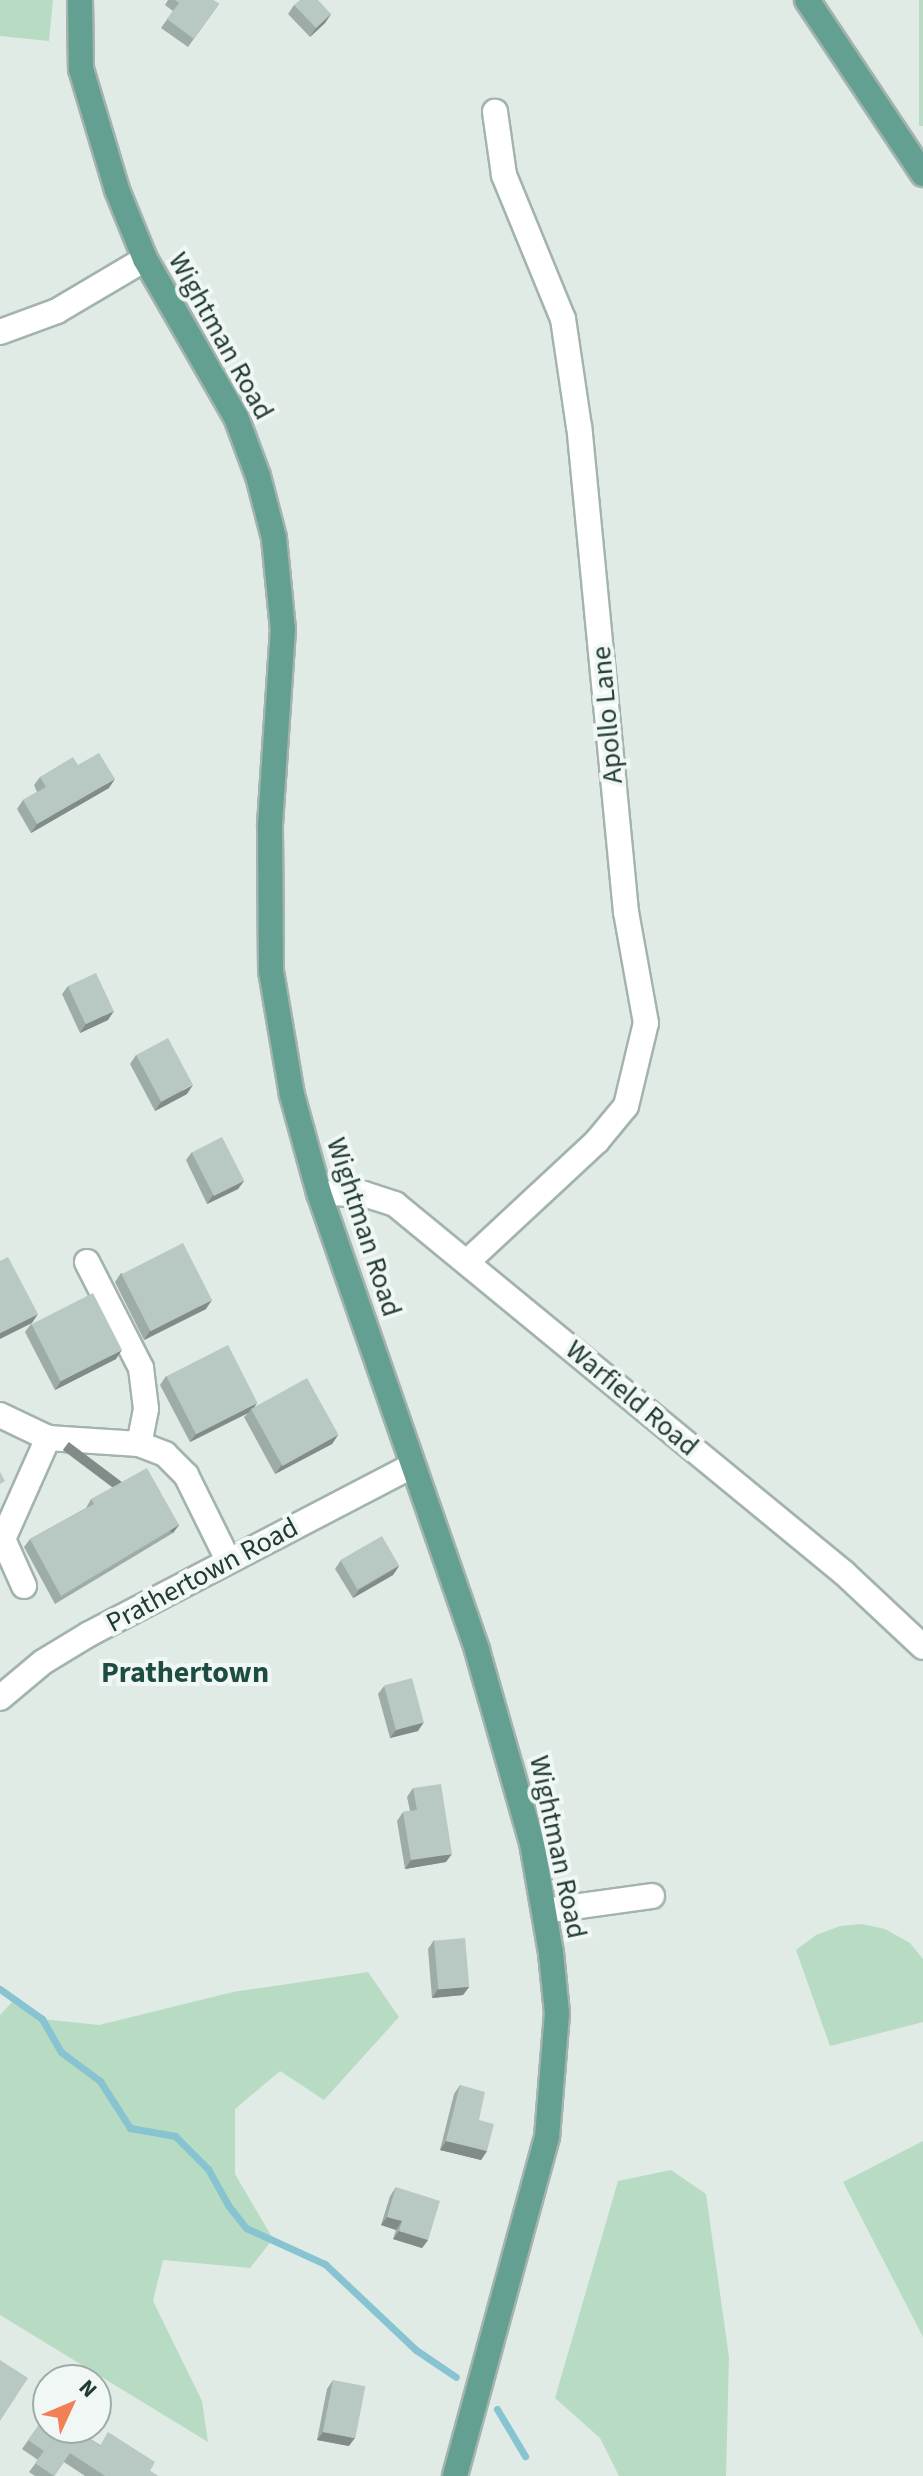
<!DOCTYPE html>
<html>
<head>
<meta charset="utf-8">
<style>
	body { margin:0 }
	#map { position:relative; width:923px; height:2476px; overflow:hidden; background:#e0ebe6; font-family:"Source Sans 3",sans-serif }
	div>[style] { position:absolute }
	.green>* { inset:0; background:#b8dcc3; transform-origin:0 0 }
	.stream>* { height:7px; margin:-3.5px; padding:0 3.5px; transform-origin:3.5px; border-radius:3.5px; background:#87c3d0 }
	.roads { filter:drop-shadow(2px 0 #a3b3ad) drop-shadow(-2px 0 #a3b3ad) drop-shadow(0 2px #a3b3ad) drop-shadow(0 -2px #a3b3ad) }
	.minor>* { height:24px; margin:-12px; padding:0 12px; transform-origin:12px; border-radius:12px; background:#fff }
	.major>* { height:24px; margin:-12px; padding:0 12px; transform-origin:12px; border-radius:12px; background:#64a092 }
	.wall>* { inset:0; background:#9eaca7 }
	.shaded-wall>* { inset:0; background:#818c88; transform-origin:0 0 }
	.building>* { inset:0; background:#b8c8c2; transform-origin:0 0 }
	span { translate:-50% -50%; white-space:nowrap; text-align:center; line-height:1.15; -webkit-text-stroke:8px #f0f7f4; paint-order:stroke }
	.street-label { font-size:28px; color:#213b34 }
	.neighbourhood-label { font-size:30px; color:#1d4d42; font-weight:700 }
	.north { position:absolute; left:32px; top:2364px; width:80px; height:80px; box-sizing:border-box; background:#f0f7f4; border:2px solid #9daca7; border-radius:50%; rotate:46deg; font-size:22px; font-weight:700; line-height:32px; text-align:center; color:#213b34 }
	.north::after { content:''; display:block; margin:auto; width:28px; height:36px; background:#f18057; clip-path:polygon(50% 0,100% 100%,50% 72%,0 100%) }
</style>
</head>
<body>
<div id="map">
	<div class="green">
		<i style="clip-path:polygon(0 0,53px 0,49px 41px,0 36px)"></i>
		<i style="left:919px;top:0;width:4px;height:126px"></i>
		<i style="clip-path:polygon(862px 1924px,885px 1929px,910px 1943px,923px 1959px,923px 2022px,830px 2046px,796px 1950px,816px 1935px,840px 1926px)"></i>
		<i style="clip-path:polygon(368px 1972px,399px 2017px,324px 2100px,280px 2071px,235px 2109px,235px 2174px,273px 2239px,250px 2268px,163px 2260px,153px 2301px,202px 2401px,208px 2442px,0 2315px,0 2015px,16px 1998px,42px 2019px,99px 2025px,233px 1992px)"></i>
		<i style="clip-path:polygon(923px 2141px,923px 2337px,843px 2182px)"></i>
		<i style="clip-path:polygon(671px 2170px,706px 2194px,729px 2357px,726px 2476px,619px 2476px,600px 2438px,555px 2398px,618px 2181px)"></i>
	</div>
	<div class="stream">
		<i style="left:0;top:1989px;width:52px;rotate:35.5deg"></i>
		<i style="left:42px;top:2019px;width:38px;rotate:60deg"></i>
		<i style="left:61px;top:2052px;width:49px;rotate:36.6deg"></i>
		<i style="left:100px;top:2081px;width:56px;rotate:57.4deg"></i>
		<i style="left:130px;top:2128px;width:46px;rotate:10.1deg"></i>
		<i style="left:175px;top:2136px;width:47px;rotate:45deg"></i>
		<i style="left:208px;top:2169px;width:41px;rotate:60.9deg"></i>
		<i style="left:228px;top:2205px;width:29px;rotate:52deg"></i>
		<i style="left:246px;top:2228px;width:87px;rotate:24.5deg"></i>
		<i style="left:325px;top:2264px;width:125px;rotate:43.4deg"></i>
		<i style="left:416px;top:2350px;width:48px;rotate:34deg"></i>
		<i style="left:497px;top:2409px;width:55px;rotate:59.2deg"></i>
	</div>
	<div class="roads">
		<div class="minor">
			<i style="left:0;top:332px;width:61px;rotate:-20.2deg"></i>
			<i style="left:57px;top:311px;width:102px;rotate:-30.6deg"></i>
			<i style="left:319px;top:1193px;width:45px;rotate:1.3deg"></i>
			<i style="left:364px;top:1194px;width:33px;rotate:18deg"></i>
			<i style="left:395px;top:1204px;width:581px;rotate:39.41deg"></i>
			<i style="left:844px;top:1573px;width:108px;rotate:43.1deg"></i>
			<i style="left:87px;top:1262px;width:119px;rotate:63deg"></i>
			<i style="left:141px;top:1368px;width:41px;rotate:83deg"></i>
			<i style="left:146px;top:1409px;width:36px;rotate:101deg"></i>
			<i style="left:467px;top:1262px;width:178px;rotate:-42.9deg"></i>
			<i style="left:597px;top:1141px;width:45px;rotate:-50.4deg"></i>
			<i style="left:626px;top:1106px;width:85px;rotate:-76.5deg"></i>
			<i style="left:646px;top:1023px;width:113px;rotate:-100.2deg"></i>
			<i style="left:626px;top:912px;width:487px;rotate:-95.5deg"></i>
			<i style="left:579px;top:427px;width:109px;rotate:-98.4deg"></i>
			<i style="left:563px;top:319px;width:156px;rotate:-112.3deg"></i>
			<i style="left:504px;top:175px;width:64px;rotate:-98.1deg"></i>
			<i style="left:0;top:1415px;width:53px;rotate:25.6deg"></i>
			<i style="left:48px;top:1438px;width:91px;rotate:3.8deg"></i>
			<i style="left:139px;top:1444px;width:28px;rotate:21deg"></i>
			<i style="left:165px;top:1454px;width:30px;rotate:45deg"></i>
			<i style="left:186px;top:1475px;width:95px;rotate:63.7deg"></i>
			<i style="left:24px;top:1586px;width:51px;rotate:-114.1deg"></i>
			<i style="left:3px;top:1539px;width:111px;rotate:-66deg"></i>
			<i style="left:0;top:1698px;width:56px;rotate:-39.9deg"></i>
			<i style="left:43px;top:1662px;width:54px;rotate:-31.3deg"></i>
			<i style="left:89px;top:1634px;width:364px;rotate:-27.5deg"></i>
			<i style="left:544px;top:1911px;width:109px;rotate:-7.9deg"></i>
		</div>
		<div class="major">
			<i style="left:80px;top:0;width:69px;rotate:89.2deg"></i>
			<i style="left:81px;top:69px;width:126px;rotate:73.4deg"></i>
			<i style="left:117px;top:190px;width:74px;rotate:67.9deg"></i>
			<i style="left:145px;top:259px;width:182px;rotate:60.1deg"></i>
			<i style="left:236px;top:417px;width:63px;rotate:69.6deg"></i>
			<i style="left:258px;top:476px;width:64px;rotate:75.5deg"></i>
			<i style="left:274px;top:538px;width:91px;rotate:84.4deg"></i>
			<i style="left:283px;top:629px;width:198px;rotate:93.8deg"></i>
			<i style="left:270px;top:827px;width:144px;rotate:89.6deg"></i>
			<i style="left:271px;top:971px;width:126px;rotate:80.4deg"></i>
			<i style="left:292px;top:1095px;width:102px;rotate:74.6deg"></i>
			<i style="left:319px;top:1193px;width:484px;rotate:70.9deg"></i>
			<i style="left:477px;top:1650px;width:201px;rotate:74.1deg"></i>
			<i style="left:532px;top:1843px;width:112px;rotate:80.2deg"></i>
			<i style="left:551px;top:1953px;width:60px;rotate:84.3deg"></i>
			<i style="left:557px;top:2013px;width:124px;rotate:94.6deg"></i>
			<i style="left:547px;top:2137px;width:351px;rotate:105.2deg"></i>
			<i style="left:807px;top:0;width:209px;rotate:56.3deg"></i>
		</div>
	</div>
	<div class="wall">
		<i style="clip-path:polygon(168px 0,213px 0,219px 4px,188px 47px,161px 28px,173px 11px,165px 5px)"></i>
		<i style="clip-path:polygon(294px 5px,331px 14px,325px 23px,310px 37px,288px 14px)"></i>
		<i style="clip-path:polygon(78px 765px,109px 788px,31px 833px,17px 809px,23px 800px,37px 792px,34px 785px,40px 777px)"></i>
		<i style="clip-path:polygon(68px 986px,108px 1020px,80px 1033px,62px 994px)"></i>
		<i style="clip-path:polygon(136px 1055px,187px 1094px,155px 1111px,130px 1064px)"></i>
		<i style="clip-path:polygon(192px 1152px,244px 1181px,238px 1189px,207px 1204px,186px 1160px)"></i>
		<i style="clip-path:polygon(121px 1273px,206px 1309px,144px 1340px,115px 1282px)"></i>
		<i style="clip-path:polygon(31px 1324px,116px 1359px,55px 1390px,25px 1332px)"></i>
		<i style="clip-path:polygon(166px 1376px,254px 1407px,338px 1435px,332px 1444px,275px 1474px,244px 1417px,248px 1413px,190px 1442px,160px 1385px)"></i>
		<i style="clip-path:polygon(91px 1499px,179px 1525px,173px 1533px,55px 1604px,24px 1547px,30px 1539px,86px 1508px)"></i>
		<i style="clip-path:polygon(341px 1560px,399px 1566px,393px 1575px,353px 1598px,335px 1569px)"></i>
		<i style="clip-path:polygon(384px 1686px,418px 1731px,390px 1738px,378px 1694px)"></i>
		<i style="clip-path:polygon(413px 1788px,446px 1862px,405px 1869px,397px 1821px,403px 1812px,410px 1811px,407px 1797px)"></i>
		<i style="clip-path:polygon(434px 1940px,469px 1987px,463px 1995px,432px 1998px,428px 1949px)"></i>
		<i style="clip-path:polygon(460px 2085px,479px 2120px,487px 2151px,481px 2160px,440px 2150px,454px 2094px)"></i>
		<i style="clip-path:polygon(396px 2187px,428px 2240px,422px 2248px,393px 2239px,396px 2230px,381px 2225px,390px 2196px)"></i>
		<i style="clip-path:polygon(333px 2380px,349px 2446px,317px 2440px,327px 2389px)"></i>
		<i style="clip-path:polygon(48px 2412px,100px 2445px,150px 2471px,158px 2476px,85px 2476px,64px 2462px,54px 2476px,35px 2476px,29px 2472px,38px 2460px,22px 2449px)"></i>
	</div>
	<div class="shaded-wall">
		<i style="clip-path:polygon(331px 14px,325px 23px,310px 37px,316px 28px)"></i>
		<i style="clip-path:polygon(115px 779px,109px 788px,31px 833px,37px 824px)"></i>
		<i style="clip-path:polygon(114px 1011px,108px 1020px,80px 1033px,86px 1024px)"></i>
		<i style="clip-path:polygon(193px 1085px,187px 1094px,155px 1111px,161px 1102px)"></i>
		<i style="clip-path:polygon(244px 1181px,238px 1189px,207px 1204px,213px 1195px)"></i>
		<i style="clip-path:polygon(212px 1300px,206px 1309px,144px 1340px,150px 1331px)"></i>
		<i style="clip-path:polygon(38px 1314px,32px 1323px,0 1339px,0 1333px)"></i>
		<i style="clip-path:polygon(122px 1350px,116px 1359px,55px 1390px,61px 1381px)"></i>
		<i style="clip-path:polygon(257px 1403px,252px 1411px,251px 1409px,248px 1413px,190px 1442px,196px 1434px)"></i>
		<i style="clip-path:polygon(338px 1435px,332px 1444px,275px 1474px,281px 1466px)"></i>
		<i style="left:179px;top:1525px;width:10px;height:138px;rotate:127deg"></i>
		<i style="clip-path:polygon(399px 1566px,393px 1575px,353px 1598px,359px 1590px)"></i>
		<i style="clip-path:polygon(424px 1722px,418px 1731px,390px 1738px,396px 1730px)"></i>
		<i style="clip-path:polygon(452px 1854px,446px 1862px,405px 1869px,411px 1860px)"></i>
		<i style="clip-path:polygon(469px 1987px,463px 1995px,432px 1998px,438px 1989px)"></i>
		<i style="clip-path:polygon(446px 2141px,487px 2151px,481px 2160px,440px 2150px)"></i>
		<i style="clip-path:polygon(387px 2217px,402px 2221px,396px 2230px,381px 2225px)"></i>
		<i style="clip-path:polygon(399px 2231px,428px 2240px,422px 2248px,393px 2239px)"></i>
		<i style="clip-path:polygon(323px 2432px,355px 2438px,349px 2446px,317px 2440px)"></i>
	</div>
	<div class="building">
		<i style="clip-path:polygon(175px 0,213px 0,219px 4px,194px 39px,167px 19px,179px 3px)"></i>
		<i style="clip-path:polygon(300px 0,318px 0,331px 14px,316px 28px,294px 5px)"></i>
		<i style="clip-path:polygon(99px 753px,115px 779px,37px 824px,23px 800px,46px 787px,40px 777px,73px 757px,78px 765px)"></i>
		<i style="left:96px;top:973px;width:42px;height:31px;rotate:65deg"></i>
		<i style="left:168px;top:1038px;width:53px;height:36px;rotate:62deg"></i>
		<i style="left:222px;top:1137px;width:49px;height:34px;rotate:63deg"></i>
		<i style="left:183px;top:1243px;width:64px;height:69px;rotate:63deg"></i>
		<i style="clip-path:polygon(8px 1257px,38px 1314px,0 1333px,0 1261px)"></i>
		<i style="left:93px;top:1293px;width:64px;height:69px;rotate:63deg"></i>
		<i style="left:228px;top:1345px;width:65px;height:69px;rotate:63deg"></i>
		<i style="left:307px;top:1378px;width:65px;height:64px;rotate:61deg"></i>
		<i style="clip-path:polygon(147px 1468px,179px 1525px,61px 1596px,30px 1539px,94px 1504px,91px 1499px)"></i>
		<i style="clip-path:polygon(0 1472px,5px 1481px,0 1484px)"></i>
		<i style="left:382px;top:1536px;width:34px;height:48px;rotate:60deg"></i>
		<i style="left:412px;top:1678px;width:46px;height:29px;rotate:75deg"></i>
		<i style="clip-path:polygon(441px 1784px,452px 1854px,411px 1860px,403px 1812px,417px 1810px,413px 1788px)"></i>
		<i style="left:465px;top:1938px;width:49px;height:31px;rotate:85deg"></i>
		<i style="clip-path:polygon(460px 2085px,485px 2092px,479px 2120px,494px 2124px,487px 2151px,446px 2141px)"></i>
		<i style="clip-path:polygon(396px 2187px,440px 2201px,428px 2240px,399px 2231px,402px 2221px,387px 2217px)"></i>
		<i style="clip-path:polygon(0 2360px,28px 2378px,0 2421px)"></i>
		<i style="left:333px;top:2380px;width:33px;height:53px;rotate:11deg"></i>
		<i style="clip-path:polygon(48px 2412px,48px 2428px,75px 2428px,100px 2446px,108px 2432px,155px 2462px,150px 2471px,158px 2476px,105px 2476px,70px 2453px,54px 2476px,35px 2463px,44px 2451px,28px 2440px)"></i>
	</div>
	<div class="street-label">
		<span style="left:221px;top:336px;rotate:61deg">Wightman Road</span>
		<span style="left:607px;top:715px;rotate:-95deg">Apollo Lane</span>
		<span style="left:364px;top:1227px;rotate:72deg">Wightman Road</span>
		<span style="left:632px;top:1398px;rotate:40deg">Warfield Road</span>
		<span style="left:202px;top:1575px;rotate:-28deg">Prathertown Road</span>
		<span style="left:558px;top:1847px;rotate:78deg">Wightman Road</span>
	</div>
	<div class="neighbourhood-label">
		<span style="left:185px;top:1673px">Prathertown</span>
	</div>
	<div class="north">N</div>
</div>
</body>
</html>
